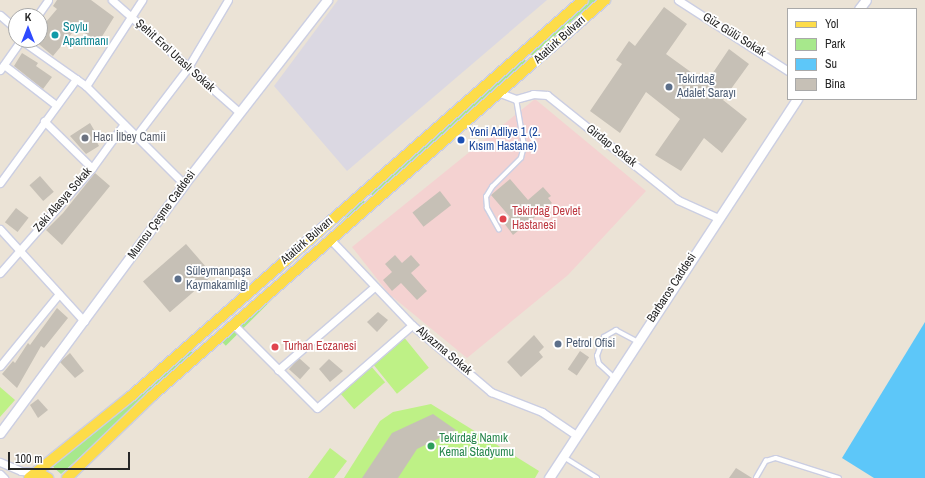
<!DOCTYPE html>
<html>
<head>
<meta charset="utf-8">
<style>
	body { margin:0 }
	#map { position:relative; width:925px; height:478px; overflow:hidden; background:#ebe3d6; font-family:"Archivo Narrow",sans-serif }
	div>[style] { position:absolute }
	.industrial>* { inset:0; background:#dbd8e2 }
	.medical>* { inset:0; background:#f4d2d1 }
	.green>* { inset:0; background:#a7e88c; transform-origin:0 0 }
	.pitch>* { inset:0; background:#bef186; transform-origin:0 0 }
	.water>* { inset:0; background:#5dc7f9 }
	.building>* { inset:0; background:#c6c0b6; transform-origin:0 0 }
	.roads { filter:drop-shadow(1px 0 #cbcee2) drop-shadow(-1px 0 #cbcee2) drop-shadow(0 1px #cbcee2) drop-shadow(0 -1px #cbcee2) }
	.lane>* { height:3.5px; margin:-1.75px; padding:0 1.75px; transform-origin:1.75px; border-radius:1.75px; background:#fff }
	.street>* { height:7px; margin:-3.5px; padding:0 3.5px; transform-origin:3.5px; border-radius:3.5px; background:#fff }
	.secondary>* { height:9px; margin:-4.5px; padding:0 4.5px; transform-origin:4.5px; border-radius:4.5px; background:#fff }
	.primary>* { height:10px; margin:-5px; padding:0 5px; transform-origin:5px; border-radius:5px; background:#fddc49 }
	.dots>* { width:11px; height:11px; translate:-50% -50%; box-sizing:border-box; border:2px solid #fff; border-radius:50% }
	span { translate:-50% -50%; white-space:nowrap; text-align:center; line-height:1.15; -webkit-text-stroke:3.5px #fff; paint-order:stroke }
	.culture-label { font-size:12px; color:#0d838f }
	.left { translate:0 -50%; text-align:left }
	.street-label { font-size:12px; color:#272727 }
	.service-label { font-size:12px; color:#4e5e75 }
	.transit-label { font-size:12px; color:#164399 }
	.worship-label { font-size:12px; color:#5b616d }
	.health-label { font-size:12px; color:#be3a42 }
	.leisure-label { font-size:12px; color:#27864d }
	.legend { position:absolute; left:787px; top:8px; width:130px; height:92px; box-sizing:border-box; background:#fff; border:1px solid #a9a9a9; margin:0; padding:5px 7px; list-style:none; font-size:12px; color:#272727 }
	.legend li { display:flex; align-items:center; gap:8px; height:20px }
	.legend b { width:20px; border:1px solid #a9a9a9 }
	.north { position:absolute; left:8px; top:8px; width:40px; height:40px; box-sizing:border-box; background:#fff; border:1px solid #a9a9a9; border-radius:50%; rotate:0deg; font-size:11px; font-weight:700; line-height:16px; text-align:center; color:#272727 }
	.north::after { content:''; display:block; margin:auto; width:14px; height:18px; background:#2f4bff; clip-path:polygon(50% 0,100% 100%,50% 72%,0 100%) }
	.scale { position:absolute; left:8px; top:452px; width:122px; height:18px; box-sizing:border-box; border:2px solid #272727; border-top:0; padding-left:5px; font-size:12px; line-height:14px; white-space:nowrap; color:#272727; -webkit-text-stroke:3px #fff; paint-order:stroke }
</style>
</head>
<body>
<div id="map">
	<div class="industrial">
		<i style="clip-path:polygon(338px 0,547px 0,347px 171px,274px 86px)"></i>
	</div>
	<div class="medical">
		<i style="clip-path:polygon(535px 99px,646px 191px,568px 275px,467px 358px,389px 294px,352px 247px)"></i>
	</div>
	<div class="green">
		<i style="clip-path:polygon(588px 0,596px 0,533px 56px,529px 53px)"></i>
		<i style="clip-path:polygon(523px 58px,527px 62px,373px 196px,370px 193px)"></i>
		<i style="left:363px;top:200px;width:6px;height:200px;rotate:45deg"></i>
		<i style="clip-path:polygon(191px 350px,194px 354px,61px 474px,51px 465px,146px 390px)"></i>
	</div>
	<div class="pitch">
		<i style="left:403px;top:336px;width:41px;height:41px;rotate:51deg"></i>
		<i style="left:370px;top:365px;width:23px;height:41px;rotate:49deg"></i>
		<i style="clip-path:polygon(0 387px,15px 400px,0 417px)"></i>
		<i style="clip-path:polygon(431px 404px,539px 471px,535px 478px,344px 478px,380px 421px,393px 412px)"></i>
		<i style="clip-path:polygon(330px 448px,347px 461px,334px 478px,308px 478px)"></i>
	</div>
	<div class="water">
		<i style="clip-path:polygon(925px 322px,925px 478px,874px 478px,842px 458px)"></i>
	</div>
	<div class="building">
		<i style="clip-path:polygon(57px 0,91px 0,114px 17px,98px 43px,77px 27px,53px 56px,34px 40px,40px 40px,40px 29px,57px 9px,53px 6px)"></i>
		<i style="clip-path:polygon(664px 7px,687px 24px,666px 54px,706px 83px,729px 49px,749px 64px,723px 100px,747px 119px,722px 153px,704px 138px,681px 171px,655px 155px,680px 119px,646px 92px,620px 133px,590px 111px,622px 64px,616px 60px,629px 41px,635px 46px)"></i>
		<i style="clip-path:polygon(22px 53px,38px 63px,36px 66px,52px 77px,43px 89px,14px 66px)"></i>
		<i style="clip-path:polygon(90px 123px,100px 140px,97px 142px,99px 146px,86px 154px,70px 136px)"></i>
		<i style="clip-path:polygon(95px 173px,110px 186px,62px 245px,46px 230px,63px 213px)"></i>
		<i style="left:40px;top:176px;width:21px;height:14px;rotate:49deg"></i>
		<i style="clip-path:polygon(510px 179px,528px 200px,543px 187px,551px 196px,548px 198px,552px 203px,513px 235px,504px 223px,510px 217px,491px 195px)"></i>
		<i style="left:440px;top:191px;width:18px;height:35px;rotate:52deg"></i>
		<i style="left:16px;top:208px;width:16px;height:18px;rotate:38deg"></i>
		<i style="left:186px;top:244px;width:41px;height:57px;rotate:49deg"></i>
		<i style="clip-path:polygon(395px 255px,402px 263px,411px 255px,420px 265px,411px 273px,427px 291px,417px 300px,401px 283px,392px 291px,383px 280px,392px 272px,385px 264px)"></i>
		<i style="clip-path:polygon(57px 308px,68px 318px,44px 348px,41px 346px,17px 388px,2px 374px,13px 361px,15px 363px,28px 343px,30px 345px)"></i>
		<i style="clip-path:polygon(378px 312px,388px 320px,377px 332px,367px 322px)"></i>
		<i style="clip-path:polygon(534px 335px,544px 347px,539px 352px,543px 357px,521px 377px,507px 362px)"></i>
		<i style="left:580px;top:351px;width:11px;height:22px;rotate:34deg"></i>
		<i style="clip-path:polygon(70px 353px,84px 371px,75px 378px,60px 362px)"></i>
		<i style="left:299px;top:358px;width:15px;height:15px;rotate:42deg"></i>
		<i style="clip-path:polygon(329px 359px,343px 371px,330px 382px,319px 369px)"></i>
		<i style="clip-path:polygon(38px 399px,48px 410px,38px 418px,30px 405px)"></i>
		<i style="clip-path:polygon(433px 414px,456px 430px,417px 449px,398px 478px,362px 478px,392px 433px)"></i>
		<i style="clip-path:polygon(736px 468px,752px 478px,729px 478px)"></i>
	</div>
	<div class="roads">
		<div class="lane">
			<i style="left:499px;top:230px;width:25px;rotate:-119deg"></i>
			<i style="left:487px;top:208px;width:11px;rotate:-95deg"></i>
			<i style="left:486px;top:197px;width:12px;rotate:-59deg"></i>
			<i style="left:492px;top:187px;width:41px;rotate:-45deg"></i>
			<i style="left:521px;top:158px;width:12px;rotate:-76deg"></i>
			<i style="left:524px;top:146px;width:48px;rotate:-99.7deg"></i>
			<i style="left:613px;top:377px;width:19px;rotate:-137deg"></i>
			<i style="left:599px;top:364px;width:8px;rotate:-104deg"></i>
			<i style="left:597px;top:356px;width:20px;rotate:-70deg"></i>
			<i style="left:604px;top:337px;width:14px;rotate:-30deg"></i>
			<i style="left:616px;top:330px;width:24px;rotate:28deg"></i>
			<i style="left:564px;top:457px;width:39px;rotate:32deg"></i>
			<i style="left:756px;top:478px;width:20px;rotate:-60deg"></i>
			<i style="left:766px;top:461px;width:10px;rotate:-17deg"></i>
			<i style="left:776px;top:458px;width:66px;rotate:17.6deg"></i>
		</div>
		<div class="street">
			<i style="left:112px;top:0;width:169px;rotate:41.4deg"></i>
			<i style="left:678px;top:0;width:131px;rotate:32.8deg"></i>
			<i style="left:0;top:15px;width:21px;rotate:41deg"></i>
			<i style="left:37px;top:16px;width:19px;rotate:-55deg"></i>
			<i style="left:21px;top:40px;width:80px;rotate:35.3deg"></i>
			<i style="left:86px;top:86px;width:139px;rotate:45deg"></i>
			<i style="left:4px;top:65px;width:66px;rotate:37.6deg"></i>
			<i style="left:0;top:70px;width:37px;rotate:-55deg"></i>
			<i style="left:86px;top:86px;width:103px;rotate:-56.9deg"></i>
			<i style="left:500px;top:93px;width:17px;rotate:21deg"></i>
			<i style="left:516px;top:99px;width:18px;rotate:-16deg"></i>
			<i style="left:533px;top:94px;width:14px;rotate:4deg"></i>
			<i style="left:547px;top:95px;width:168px;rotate:38.7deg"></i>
			<i style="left:678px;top:200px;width:44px;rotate:24.2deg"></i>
			<i style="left:44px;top:121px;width:67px;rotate:44.4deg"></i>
			<i style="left:136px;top:136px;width:84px;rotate:-52.7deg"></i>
			<i style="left:187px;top:69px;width:80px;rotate:-59.3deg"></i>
			<i style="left:0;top:183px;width:129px;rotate:-53.8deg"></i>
			<i style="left:0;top:229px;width:125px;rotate:47.6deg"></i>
			<i style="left:331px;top:240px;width:117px;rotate:46.4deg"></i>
			<i style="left:412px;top:325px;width:104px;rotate:40.3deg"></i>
			<i style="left:491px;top:392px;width:55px;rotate:21.4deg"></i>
			<i style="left:542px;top:412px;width:41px;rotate:34.1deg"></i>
			<i style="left:0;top:273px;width:140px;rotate:-48.8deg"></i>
			<i style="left:92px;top:168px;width:54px;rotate:-54deg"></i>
			<i style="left:234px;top:325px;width:117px;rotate:45deg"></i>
			<i style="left:317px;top:408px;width:126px;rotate:-41.1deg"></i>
			<i style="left:0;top:366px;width:93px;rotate:-50.7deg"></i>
			<i style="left:278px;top:370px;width:127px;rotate:-40.8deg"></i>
			<i style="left:0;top:462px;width:23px;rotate:23deg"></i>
			<i style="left:21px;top:471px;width:16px;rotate:4deg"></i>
			<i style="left:0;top:474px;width:6px;rotate:45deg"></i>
		</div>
		<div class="secondary">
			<i style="left:859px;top:9px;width:11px;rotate:-52deg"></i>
			<i style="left:0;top:433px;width:310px;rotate:-53.5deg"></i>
			<i style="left:184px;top:184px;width:233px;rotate:-52.1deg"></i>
			<i style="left:549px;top:478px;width:453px;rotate:-56.8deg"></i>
		</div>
		<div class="primary">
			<i style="left:37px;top:472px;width:13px;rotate:29deg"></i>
			<i style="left:29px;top:478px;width:131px;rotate:-38.8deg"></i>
			<i style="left:131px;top:396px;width:601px;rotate:-41.22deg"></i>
			<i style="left:67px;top:478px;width:118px;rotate:-44deg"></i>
			<i style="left:152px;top:396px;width:602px;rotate:-41.16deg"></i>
		</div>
	</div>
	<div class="dots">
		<i style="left:55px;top:35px;background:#0f9aa8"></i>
		<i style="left:669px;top:87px;background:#5c6f8a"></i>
		<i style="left:85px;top:138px;background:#6b7280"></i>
		<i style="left:461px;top:140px;background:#1a4fb4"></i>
		<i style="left:503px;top:219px;background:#e0444e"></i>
		<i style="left:178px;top:279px;background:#5c6f8a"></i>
		<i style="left:558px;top:344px;background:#5c6f8a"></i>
		<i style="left:275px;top:347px;background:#e0444e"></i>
		<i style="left:431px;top:446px;background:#2e9e5b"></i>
	</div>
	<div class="culture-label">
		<span class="left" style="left:63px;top:35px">Soylu<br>Apartmanı</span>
	</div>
	<div class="street-label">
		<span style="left:734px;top:35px;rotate:32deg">Güz Gülü Sokak</span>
		<span style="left:560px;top:40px;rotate:-42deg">Atatürk Bulvarı</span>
		<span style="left:175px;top:56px;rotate:42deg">Şehit Erol Uraslı Sokak</span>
		<span style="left:611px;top:146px;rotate:38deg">Girdap Sokak</span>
		<span style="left:63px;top:200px;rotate:-49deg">Zeki Alasya Sokak</span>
		<span style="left:162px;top:215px;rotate:-54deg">Mumcu Çeşme Caddesi</span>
		<span style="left:307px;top:241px;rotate:-41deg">Atatürk Bulvarı</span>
		<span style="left:672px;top:288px;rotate:-57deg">Barbaros Caddesi</span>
		<span style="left:444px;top:351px;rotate:40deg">Alyazma Sokak</span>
	</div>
	<div class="service-label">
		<span class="left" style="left:677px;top:87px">Tekirdağ<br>Adalet Sarayı</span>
		<span class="left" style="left:186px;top:279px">Süleymanpaşa<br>Kaymakamlığı</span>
		<span class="left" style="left:566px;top:344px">Petrol Ofisi</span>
	</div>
	<div class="transit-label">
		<span class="left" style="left:469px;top:140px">Yeni Adliye 1 (2.<br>Kısım Hastane)</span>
	</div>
	<div class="worship-label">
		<span class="left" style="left:93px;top:138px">Hacı İlbey Camii</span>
	</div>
	<div class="health-label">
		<span class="left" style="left:512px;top:219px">Tekirdağ Devlet<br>Hastanesi</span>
		<span class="left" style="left:283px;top:347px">Turhan Eczanesi</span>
	</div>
	<div class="leisure-label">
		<span class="left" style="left:439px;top:446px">Tekirdağ Namık<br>Kemal Stadyumu</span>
	</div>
	<ul class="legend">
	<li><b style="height:5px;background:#fddc49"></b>Yol</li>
	<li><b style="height:11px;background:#a7e88c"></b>Park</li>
	<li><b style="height:11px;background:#5dc7f9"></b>Su</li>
	<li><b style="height:11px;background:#c6c0b6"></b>Bina</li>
	</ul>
	<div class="north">K</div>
	<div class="scale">100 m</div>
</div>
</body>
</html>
